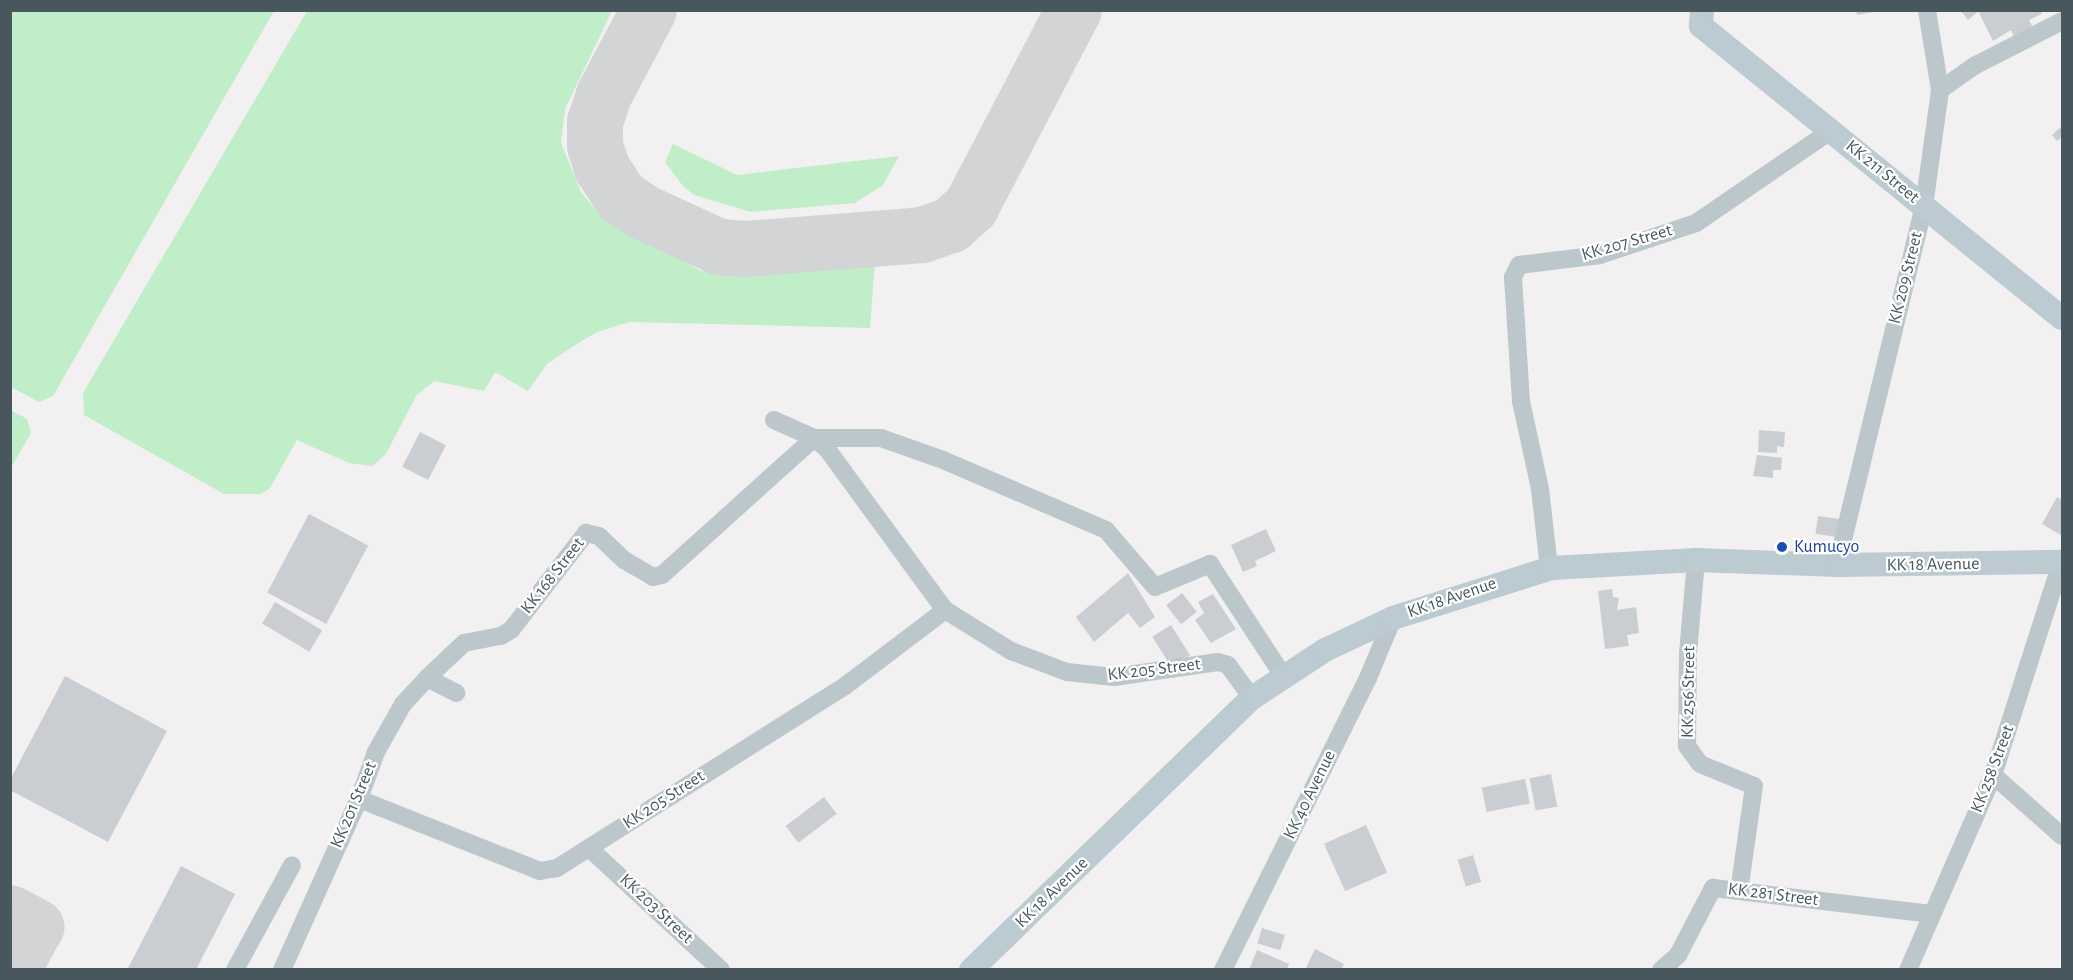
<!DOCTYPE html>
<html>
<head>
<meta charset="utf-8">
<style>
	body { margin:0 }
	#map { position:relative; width:2073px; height:980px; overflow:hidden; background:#f2f0f0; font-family:"Alegreya Sans",sans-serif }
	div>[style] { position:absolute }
	.green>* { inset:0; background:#c0eec8 }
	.taxiway>* { height:56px; margin:-28px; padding:0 28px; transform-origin:28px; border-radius:28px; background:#d2d4d5 }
	.building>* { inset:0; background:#caced2; transform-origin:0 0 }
	.street>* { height:18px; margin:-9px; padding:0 9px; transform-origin:9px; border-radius:9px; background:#bcc7cc }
	.secondary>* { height:24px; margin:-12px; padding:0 12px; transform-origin:12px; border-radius:12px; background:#bccad1 }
	.dots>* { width:16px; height:16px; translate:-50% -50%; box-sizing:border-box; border:3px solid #fff; border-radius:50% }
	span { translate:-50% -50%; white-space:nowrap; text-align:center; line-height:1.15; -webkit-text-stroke:4.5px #fff; paint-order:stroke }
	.street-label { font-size:18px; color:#48575d }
	.transit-label { font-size:18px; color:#164399 }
	.left { translate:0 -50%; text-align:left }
	.frame { position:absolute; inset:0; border:12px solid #48575d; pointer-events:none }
</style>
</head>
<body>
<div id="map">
	<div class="green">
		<i style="clip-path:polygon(10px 11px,274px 11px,53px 396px,39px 402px,11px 387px)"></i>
		<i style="clip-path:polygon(307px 11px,612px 11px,565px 109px,561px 143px,581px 192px,599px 214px,701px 271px,875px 261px,870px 328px,629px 322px,597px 332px,572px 347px,547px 364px,528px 391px,495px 372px,484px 391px,434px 381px,416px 396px,386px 454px,372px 466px,349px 463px,297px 440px,270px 488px,261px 494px,224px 494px,84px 415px,83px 393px)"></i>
		<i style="clip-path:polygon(673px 144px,737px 175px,899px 156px,883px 185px,855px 203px,751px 212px,694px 195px,683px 186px,665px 162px)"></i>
		<i style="clip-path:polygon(11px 410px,27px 419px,31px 433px,11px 468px)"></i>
	</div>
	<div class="taxiway">
		<i style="left:649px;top:10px;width:96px;rotate:117.9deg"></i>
		<i style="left:604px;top:95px;width:28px;rotate:108deg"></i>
		<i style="left:595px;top:122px;width:24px;rotate:90deg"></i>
		<i style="left:595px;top:146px;width:23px;rotate:72deg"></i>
		<i style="left:602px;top:168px;width:35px;rotate:57deg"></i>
		<i style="left:621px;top:197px;width:27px;rotate:34deg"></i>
		<i style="left:643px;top:212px;width:84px;rotate:24.7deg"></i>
		<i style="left:719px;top:247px;width:27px;rotate:4deg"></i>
		<i style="left:746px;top:249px;width:177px;rotate:-4.5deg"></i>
		<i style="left:922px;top:235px;width:31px;rotate:-19deg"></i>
		<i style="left:951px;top:225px;width:27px;rotate:-42deg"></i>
		<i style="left:971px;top:207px;width:222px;rotate:-62.4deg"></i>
		<i style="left:10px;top:913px;width:30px;rotate:28deg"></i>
		<i style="left:36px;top:927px;width:49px;rotate:118.1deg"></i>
	</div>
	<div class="building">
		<i style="clip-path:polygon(1856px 10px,1873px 10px,1873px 12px,1857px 15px)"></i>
		<i style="clip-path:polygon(1960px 10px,1980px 10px,1968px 20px)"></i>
		<i style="clip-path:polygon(1983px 10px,2040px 10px,2042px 14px,2029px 20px,2033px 28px,2014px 37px,2011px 30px,1993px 41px,1979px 13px)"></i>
		<i style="clip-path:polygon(2062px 126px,2062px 137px,2057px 141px,2052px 135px)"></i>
		<i style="clip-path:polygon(1759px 430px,1785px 432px,1784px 447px,1777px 446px,1777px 453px,1758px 452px)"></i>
		<i style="left:420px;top:432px;width:29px;height:39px;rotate:27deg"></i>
		<i style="clip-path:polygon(1757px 455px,1782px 458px,1781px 470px,1773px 470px,1773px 478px,1753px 476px)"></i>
		<i style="clip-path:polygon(2057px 497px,2062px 500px,2061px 535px,2042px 524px)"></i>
		<i style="left:309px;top:514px;width:67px;height:89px;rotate:28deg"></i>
		<i style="left:1818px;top:516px;width:22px;height:18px;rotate:8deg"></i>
		<i style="clip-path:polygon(1266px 529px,1276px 551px,1255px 561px,1257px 566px,1243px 572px,1231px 545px)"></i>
		<i style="clip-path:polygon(1128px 573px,1155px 617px,1140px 628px,1128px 613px,1094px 642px,1076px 617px)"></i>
		<i style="clip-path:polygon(1612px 589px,1613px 597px,1619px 598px,1617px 610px,1636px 607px,1639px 633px,1627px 635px,1629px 646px,1605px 649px,1598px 591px)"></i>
		<i style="left:1182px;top:593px;width:24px;height:20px;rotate:52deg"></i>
		<i style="clip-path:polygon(1213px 594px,1236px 629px,1211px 643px,1195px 620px,1204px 613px,1198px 602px)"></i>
		<i style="left:275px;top:602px;width:55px;height:25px;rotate:31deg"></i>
		<i style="left:1171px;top:625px;width:36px;height:22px;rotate:58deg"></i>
		<i style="clip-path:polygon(65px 676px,167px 731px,108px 842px,10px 790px,10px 780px)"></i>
		<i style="left:1551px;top:774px;width:33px;height:22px;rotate:79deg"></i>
		<i style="left:1525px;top:779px;width:25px;height:44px;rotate:79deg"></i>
		<i style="left:824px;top:797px;width:21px;height:48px;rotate:53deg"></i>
		<i style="left:1366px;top:825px;width:52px;height:46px;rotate:66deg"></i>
		<i style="left:1473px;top:855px;width:28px;height:16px;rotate:73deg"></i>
		<i style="clip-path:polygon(181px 866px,235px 894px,200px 962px,196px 970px,127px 970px)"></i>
		<i style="left:1262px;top:928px;width:24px;height:16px;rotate:17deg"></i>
		<i style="clip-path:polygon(1315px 949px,1344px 964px,1341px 970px,1305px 970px)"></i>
		<i style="clip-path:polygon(1257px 950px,1289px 964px,1287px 970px,1249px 970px)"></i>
	</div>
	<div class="street">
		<i style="left:1927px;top:10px;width:81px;rotate:80.8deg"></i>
		<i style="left:774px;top:420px;width:44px;rotate:24.2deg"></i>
		<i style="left:814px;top:438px;width:17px;rotate:40deg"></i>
		<i style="left:827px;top:449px;width:200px;rotate:53.8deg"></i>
		<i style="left:1696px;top:560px;width:93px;rotate:94.9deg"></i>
		<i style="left:1688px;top:653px;width:93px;rotate:90.6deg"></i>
		<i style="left:1687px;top:746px;width:22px;rotate:54deg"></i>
		<i style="left:1700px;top:764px;width:58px;rotate:22.2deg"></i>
		<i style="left:1754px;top:786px;width:106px;rotate:98.1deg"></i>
		<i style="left:1837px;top:565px;width:369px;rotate:-76.4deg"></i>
		<i style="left:1924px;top:206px;width:117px;rotate:-82.1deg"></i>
		<i style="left:1940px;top:90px;width:42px;rotate:-35.2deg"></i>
		<i style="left:1974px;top:66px;width:99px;rotate:-27.1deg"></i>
		<i style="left:1549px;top:568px;width:80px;rotate:-96.5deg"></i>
		<i style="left:1540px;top:489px;width:90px;rotate:-102.2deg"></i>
		<i style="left:1521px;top:401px;width:124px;rotate:-93.7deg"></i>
		<i style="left:1513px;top:277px;width:13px;rotate:-63deg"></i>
		<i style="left:1519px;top:265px;width:82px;rotate:-7deg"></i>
		<i style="left:1600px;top:255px;width:101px;rotate:-18.4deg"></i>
		<i style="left:1696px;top:223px;width:165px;rotate:-34.4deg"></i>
		<i style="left:427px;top:678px;width:51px;rotate:-43.4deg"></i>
		<i style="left:464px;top:643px;width:38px;rotate:-11deg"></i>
		<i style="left:501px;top:636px;width:12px;rotate:-31deg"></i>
		<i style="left:511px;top:630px;width:123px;rotate:-52.3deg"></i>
		<i style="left:586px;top:533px;width:13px;rotate:13deg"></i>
		<i style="left:599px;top:536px;width:35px;rotate:44deg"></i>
		<i style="left:624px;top:560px;width:34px;rotate:30deg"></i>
		<i style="left:653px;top:577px;width:9px;rotate:-13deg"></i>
		<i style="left:662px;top:575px;width:205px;rotate:-42deg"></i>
		<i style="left:814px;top:438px;width:67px"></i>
		<i style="left:881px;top:438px;width:66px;rotate:19.5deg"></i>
		<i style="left:943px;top:460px;width:177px;rotate:23.2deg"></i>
		<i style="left:1106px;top:530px;width:75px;rotate:49.3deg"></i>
		<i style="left:1155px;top:587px;width:60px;rotate:-22.7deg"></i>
		<i style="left:1210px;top:564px;width:135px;rotate:56.8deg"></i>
		<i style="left:1993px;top:775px;width:92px;rotate:41.5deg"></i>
		<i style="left:359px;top:799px;width:195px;rotate:21.7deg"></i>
		<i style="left:540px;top:871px;width:17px;rotate:-10deg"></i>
		<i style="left:557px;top:868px;width:341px;rotate:-32.3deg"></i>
		<i style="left:845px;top:686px;width:126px;rotate:-37.2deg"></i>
		<i style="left:945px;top:610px;width:78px;rotate:31.8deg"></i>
		<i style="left:1011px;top:651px;width:60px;rotate:20.6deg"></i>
		<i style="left:1067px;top:672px;width:47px;rotate:6.1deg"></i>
		<i style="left:1114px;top:677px;width:105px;rotate:-8.2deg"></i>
		<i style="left:1218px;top:662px;width:10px;rotate:17deg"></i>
		<i style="left:1228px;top:665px;width:41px;rotate:54deg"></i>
		<i style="left:590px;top:849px;width:178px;rotate:42.7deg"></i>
		<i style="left:235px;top:970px;width:119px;rotate:-61.5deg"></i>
		<i style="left:282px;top:970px;width:188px;rotate:-65.8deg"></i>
		<i style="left:359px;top:799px;width:50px;rotate:-70.1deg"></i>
		<i style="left:376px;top:752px;width:55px;rotate:-60.6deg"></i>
		<i style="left:403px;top:704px;width:35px;rotate:-47deg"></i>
		<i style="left:427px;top:678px;width:33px;rotate:27deg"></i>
		<i style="left:1223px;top:970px;width:326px;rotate:-63.6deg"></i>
		<i style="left:1368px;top:678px;width:65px;rotate:-67.4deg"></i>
		<i style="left:1661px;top:970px;width:23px;rotate:-41deg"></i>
		<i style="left:1678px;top:955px;width:76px;rotate:-62.4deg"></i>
		<i style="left:1713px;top:888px;width:220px;rotate:6.8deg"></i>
		<i style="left:1908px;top:970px;width:213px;rotate:-66.4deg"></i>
		<i style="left:1993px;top:775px;width:223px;rotate:-72.2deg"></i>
	</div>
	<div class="secondary">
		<i style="left:1702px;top:10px;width:16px;rotate:94deg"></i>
		<i style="left:1701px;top:26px;width:464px;rotate:39deg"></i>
		<i style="left:971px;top:970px;width:391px;rotate:-44.1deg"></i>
		<i style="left:1252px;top:698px;width:87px;rotate:-33.3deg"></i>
		<i style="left:1325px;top:650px;width:75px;rotate:-25.2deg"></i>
		<i style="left:1393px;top:618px;width:167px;rotate:-17.5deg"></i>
		<i style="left:1552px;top:568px;width:144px;rotate:-3.2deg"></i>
		<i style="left:1696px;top:560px;width:141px;rotate:2deg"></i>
		<i style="left:1837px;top:565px;width:225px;rotate:-0.8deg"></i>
	</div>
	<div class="dots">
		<i style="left:1782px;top:547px;background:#1a4fb4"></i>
	</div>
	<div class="street-label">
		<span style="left:1882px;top:172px;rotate:39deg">KK 211 Street</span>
		<span style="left:1627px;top:243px;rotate:-16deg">KK 207 Street</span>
		<span style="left:1906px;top:278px;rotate:-76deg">KK 209 Street</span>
		<span style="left:1933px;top:565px;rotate:-1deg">KK 18 Avenue</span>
		<span style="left:553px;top:576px;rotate:-52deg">KK 168 Street</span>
		<span style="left:1452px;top:598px;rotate:-19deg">KK 18 Avenue</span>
		<span style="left:1154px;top:670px;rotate:-7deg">KK 205 Street</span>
		<span style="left:1689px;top:692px;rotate:-89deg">KK 256 Street</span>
		<span style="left:1993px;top:769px;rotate:-69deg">KK 258 Street</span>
		<span style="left:1310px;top:795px;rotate:-64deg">KK 40 Avenue</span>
		<span style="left:664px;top:800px;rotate:-33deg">KK 205 Street</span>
		<span style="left:354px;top:805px;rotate:-67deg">KK 201 Street</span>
		<span style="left:1052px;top:893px;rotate:-44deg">KK 18 Avenue</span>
		<span style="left:1773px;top:895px;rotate:7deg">KK 281 Street</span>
		<span style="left:656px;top:909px;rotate:43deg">KK 203 Street</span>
	</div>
	<div class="transit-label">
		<span class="left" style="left:1794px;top:547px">Kumucyo</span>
	</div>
	<div class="frame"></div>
</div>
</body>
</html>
